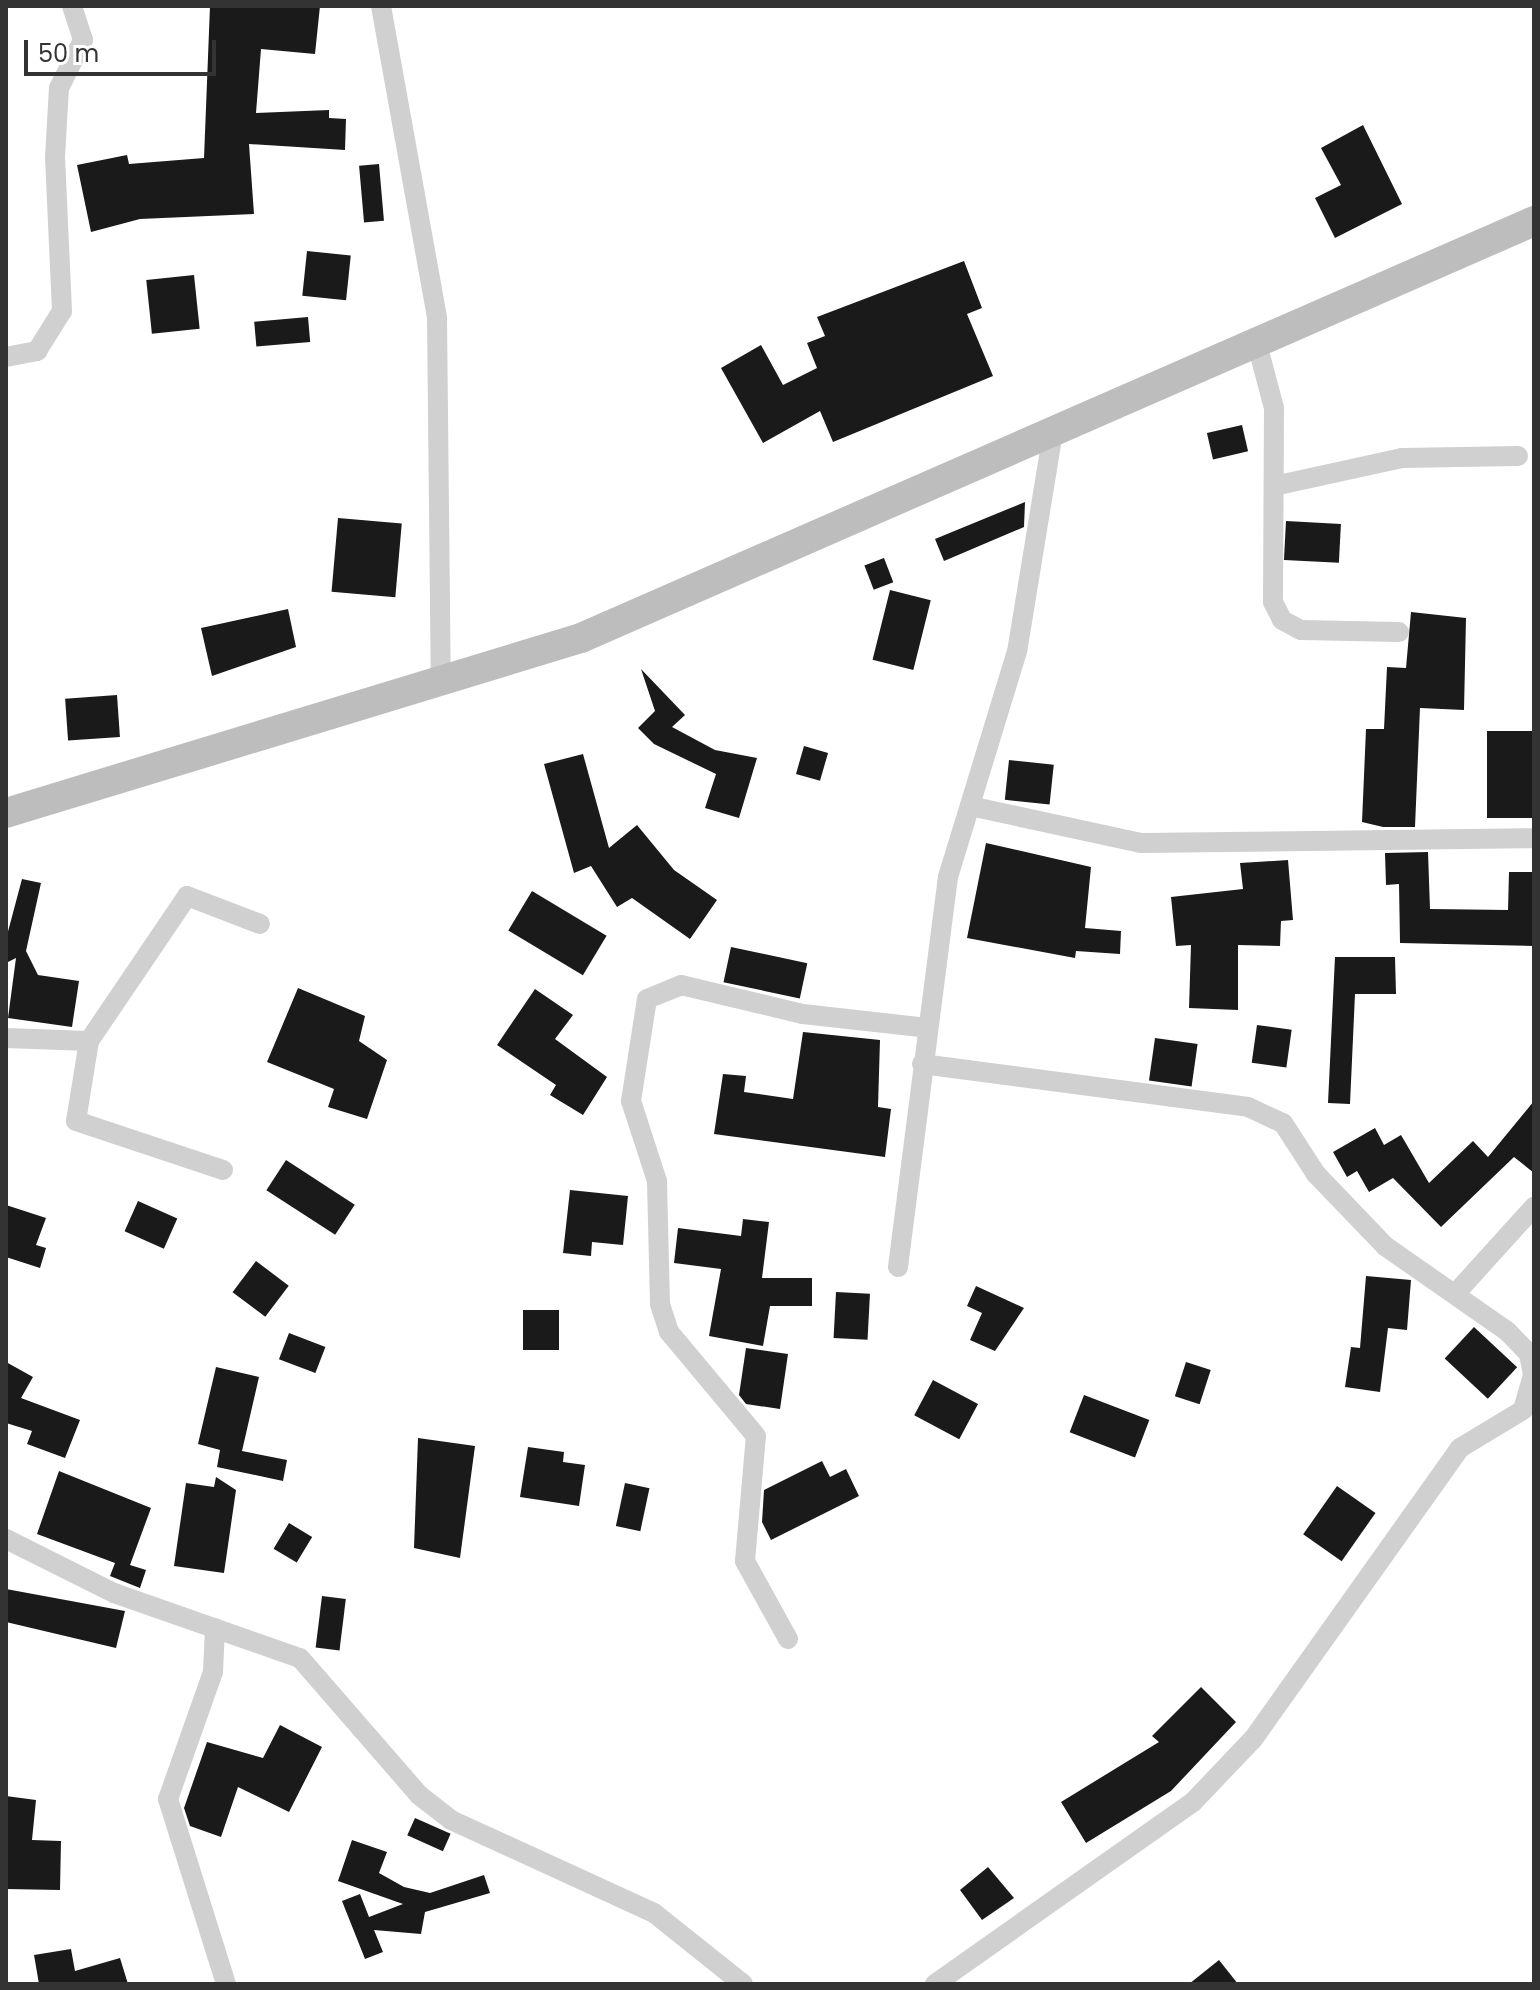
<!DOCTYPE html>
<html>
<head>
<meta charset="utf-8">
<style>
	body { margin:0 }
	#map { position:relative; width:1540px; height:1990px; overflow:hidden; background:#fff; font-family:Poppins,sans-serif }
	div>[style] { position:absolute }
	.building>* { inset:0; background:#1a1a1a; transform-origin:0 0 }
	.street>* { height:20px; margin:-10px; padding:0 10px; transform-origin:10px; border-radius:10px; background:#d0d0d0 }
	.secondary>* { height:30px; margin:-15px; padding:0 15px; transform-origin:15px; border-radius:15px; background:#bdbdbd }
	span { translate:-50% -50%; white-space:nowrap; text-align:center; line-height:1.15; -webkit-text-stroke:8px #fff; paint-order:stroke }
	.frame { position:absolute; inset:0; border:8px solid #333; pointer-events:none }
	.scale { position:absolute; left:24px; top:40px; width:192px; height:36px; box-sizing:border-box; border:4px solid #333; border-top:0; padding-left:10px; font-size:24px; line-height:28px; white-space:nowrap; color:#333; -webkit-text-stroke:6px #fff; paint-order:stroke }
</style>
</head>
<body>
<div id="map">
	<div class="building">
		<i style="clip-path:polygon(210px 6px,320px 6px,315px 54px,261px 49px,256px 113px,329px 110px,329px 118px,346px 119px,345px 150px,249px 144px,254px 214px,140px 219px,91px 232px,77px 165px,127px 155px,129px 164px,204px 158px)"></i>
		<i style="clip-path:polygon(1363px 125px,1402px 204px,1335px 238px,1315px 198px,1341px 185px,1321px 148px)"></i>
		<i style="left:379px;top:164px;width:57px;height:20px;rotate:85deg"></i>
		<i style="left:307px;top:251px;width:44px;height:45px;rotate:6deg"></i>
		<i style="clip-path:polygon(964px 261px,982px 308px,967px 314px,993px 376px,833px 442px,820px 411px,763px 443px,721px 368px,761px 345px,783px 385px,817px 368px,807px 343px,825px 336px,817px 317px)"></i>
		<i style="left:194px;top:275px;width:54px;height:48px;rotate:84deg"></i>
		<i style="left:308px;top:317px;width:25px;height:54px;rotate:85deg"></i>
		<i style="left:1242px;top:425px;width:27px;height:36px;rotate:77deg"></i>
		<i style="clip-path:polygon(1025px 502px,1024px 527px,944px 561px,935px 539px)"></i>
		<i style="left:338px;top:518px;width:64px;height:74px;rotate:5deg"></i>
		<i style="left:1286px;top:521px;width:55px;height:39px;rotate:3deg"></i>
		<i style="left:884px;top:558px;width:26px;height:21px;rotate:69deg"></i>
		<i style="left:890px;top:590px;width:42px;height:72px;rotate:14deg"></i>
		<i style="clip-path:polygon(288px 609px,296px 647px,212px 676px,201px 628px)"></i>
		<i style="clip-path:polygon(1411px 612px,1466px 618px,1464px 710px,1420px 708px,1415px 827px,1383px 827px,1362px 822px,1366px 729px,1384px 729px,1387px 667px,1406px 668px)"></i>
		<i style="clip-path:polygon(641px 669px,685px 715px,672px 727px,715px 750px,757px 758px,739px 818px,705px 808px,716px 774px,654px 744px,638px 728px,655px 711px)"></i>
		<i style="left:117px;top:695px;width:42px;height:52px;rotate:86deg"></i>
		<i style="left:1534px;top:731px;width:87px;height:47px;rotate:90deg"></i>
		<i style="left:804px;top:746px;width:25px;height:29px;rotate:16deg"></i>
		<i style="clip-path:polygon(583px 754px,609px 848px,637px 825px,674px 870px,717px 900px,690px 939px,632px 898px,617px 907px,591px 866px,574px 873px,544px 764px)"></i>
		<i style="left:1009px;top:760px;width:45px;height:40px;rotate:6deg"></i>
		<i style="clip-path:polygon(986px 843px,1091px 867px,1085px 928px,1121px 931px,1120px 954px,1076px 951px,1075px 958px,967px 938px)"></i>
		<i style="clip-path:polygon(1428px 852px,1430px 909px,1508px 910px,1509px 872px,1534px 872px,1534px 946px,1400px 943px,1399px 884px,1386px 885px,1385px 853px)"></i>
		<i style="clip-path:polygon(1288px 860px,1293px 920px,1281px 921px,1280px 946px,1238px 945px,1238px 1010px,1189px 1008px,1191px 945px,1176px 946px,1171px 897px,1243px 889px,1240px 863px)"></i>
		<i style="clip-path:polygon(22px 879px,41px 883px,26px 951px,38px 975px,79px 981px,72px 1027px,8px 1018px,16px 958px,6px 963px,6px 939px)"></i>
		<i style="left:532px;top:891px;width:87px;height:46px;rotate:31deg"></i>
		<i style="left:731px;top:947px;width:78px;height:36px;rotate:12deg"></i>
		<i style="clip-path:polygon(1335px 957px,1395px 957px,1396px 994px,1355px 994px,1350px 1104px,1328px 1103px)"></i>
		<i style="clip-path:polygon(298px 988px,365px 1016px,359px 1041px,387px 1060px,367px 1119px,328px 1107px,334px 1089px,267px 1062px)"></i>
		<i style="clip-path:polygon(535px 989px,573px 1015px,555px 1039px,607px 1077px,583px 1115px,550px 1095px,556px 1085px,497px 1045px)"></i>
		<i style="left:1257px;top:1025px;width:35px;height:38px;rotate:8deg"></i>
		<i style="clip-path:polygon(803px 1032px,880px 1040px,878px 1107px,891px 1109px,885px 1157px,714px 1134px,723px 1074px,746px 1076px,744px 1092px,793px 1099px)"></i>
		<i style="left:1155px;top:1038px;width:43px;height:43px;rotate:8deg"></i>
		<i style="clip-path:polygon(1534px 1101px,1534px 1173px,1514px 1157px,1441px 1227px,1393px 1178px,1369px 1192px,1357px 1171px,1347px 1177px,1333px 1152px,1375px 1128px,1384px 1145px,1401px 1135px,1429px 1183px,1473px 1141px,1488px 1157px)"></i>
		<i style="left:286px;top:1160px;width:82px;height:36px;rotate:33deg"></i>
		<i style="clip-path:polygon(570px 1190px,628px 1196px,623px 1245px,592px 1242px,591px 1256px,563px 1253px)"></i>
		<i style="left:138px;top:1201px;width:43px;height:33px;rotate:24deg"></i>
		<i style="clip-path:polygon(6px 1205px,46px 1218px,36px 1245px,46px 1248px,40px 1268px,6px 1257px)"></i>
		<i style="clip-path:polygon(743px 1219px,769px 1222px,762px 1278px,812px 1278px,812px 1306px,770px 1306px,763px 1346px,709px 1336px,721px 1269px,674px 1263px,678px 1228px,741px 1236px)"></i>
		<i style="left:256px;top:1261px;width:41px;height:39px;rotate:37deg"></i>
		<i style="clip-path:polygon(1366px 1276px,1411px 1280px,1407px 1330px,1388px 1328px,1380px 1392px,1345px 1387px,1351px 1347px,1360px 1348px)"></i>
		<i style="clip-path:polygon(976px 1286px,1024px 1308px,995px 1351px,970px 1340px,982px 1313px,967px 1306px)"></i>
		<i style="left:836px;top:1292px;width:34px;height:46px;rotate:3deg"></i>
		<i style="left:523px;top:1310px;width:36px;height:40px"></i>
		<i style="left:1474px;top:1327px;width:59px;height:43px;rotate:43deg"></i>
		<i style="left:289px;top:1333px;width:39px;height:28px;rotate:21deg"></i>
		<i style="clip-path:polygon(746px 1348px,788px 1354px,780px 1409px,746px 1404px,739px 1395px)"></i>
		<i style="clip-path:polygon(6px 1362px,33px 1377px,21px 1398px,80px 1420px,65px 1458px,27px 1444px,32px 1431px,6px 1423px)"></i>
		<i style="left:1186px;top:1362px;width:26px;height:36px;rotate:18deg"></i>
		<i style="clip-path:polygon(216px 1367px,259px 1377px,242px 1451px,287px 1460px,283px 1481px,217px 1467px,220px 1450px,198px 1444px)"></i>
		<i style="left:933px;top:1380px;width:51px;height:40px;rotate:28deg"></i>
		<i style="left:1084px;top:1395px;width:70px;height:40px;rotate:21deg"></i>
		<i style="clip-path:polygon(418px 1438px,475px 1446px,460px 1558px,414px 1548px)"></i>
		<i style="clip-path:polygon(528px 1447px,564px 1452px,563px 1462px,585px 1465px,579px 1506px,520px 1497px)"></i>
		<i style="clip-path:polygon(822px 1461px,830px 1477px,846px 1469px,859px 1496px,771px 1540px,762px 1522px,764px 1490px)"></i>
		<i style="clip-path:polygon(59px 1471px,151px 1508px,130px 1565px,146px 1570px,140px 1588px,110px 1576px,115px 1563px,37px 1534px)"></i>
		<i style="clip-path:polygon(216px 1477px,236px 1490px,224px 1573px,174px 1566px,186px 1483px,214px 1487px)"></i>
		<i style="left:625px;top:1483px;width:25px;height:44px;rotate:12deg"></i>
		<i style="left:1337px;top:1486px;width:47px;height:59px;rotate:35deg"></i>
		<i style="left:289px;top:1523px;width:27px;height:30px;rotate:31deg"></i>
		<i style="clip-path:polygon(6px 1589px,125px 1611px,116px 1648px,6px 1622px)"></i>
		<i style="left:322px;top:1596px;width:24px;height:52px;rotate:7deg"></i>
		<i style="clip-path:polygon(1201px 1687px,1236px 1722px,1171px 1791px,1086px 1843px,1061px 1802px,1159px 1742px,1152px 1736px)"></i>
		<i style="clip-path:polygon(280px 1725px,322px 1747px,289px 1812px,238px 1787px,221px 1837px,190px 1826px,184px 1808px,207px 1742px,263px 1758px)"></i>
		<i style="clip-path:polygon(6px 1796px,36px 1800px,32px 1840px,61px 1841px,60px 1890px,6px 1889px)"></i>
		<i style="left:415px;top:1818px;width:39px;height:19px;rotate:24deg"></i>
		<i style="clip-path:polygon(352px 1840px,387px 1852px,379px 1873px,404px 1887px,430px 1893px,484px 1875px,490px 1893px,425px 1912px,421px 1934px,374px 1930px,383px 1952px,365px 1959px,342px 1901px,360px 1894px,369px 1917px,403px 1904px,338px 1881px)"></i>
		<i style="clip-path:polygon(988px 1867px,1014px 1898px,982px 1920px,960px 1890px)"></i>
		<i style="clip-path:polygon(71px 1949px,75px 1971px,120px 1958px,128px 1984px,39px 1984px,34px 1955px)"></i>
		<i style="clip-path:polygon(1219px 1960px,1238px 1984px,1189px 1984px)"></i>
	</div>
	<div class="street">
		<i style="left:381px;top:6px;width:317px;rotate:79.8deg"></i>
		<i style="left:437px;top:318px;width:360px;rotate:89.4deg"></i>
		<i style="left:1256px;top:340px;width:70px;rotate:75.2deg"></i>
		<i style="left:1274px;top:408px;width:194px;rotate:90.3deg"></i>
		<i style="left:1273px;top:602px;width:20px;rotate:63deg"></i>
		<i style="left:1282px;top:620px;width:21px;rotate:28deg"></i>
		<i style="left:1301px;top:630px;width:98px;rotate:1.2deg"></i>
		<i style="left:6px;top:357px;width:32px;rotate:-11deg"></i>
		<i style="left:37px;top:351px;width:47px;rotate:-58deg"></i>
		<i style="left:62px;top:311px;width:154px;rotate:-92.6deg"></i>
		<i style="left:55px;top:157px;width:69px;rotate:-86.7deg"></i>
		<i style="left:59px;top:88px;width:54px;rotate:-63.4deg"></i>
		<i style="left:83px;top:40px;width:36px;rotate:-108deg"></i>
		<i style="left:1274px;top:486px;width:131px;rotate:-12.3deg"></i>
		<i style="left:1402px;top:458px;width:116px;rotate:-1deg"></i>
		<i style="left:970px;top:806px;width:175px;rotate:12.2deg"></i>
		<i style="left:1141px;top:843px;width:393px;rotate:-0.7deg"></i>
		<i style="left:6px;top:1038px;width:83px;rotate:2.1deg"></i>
		<i style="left:89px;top:1041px;width:175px;rotate:-55.9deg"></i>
		<i style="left:187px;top:896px;width:78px;rotate:21deg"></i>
		<i style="left:89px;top:1041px;width:81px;rotate:99.2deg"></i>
		<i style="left:76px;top:1121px;width:155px;rotate:18.4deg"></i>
		<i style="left:922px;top:1064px;width:329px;rotate:7.5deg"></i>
		<i style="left:1248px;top:1107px;width:38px;rotate:25deg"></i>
		<i style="left:1283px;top:1123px;width:61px;rotate:57.1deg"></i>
		<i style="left:1316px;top:1174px;width:100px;rotate:46.2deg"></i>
		<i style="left:1385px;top:1246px;width:149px;rotate:34.9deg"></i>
		<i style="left:1507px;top:1331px;width:32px;rotate:46deg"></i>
		<i style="left:1529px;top:1354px;width:21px;rotate:79deg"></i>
		<i style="left:1533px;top:1375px;width:36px;rotate:106deg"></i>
		<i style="left:1523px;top:1410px;width:74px;rotate:148.9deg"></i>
		<i style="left:1460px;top:1448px;width:357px;rotate:125.4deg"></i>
		<i style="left:1253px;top:1739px;width:87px;rotate:133.6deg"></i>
		<i style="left:1193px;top:1802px;width:316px;rotate:144.8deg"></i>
		<i style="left:898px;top:1267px;width:393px;rotate:-82.7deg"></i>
		<i style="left:948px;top:877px;width:235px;rotate:-73deg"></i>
		<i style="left:1017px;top:652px;width:228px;rotate:-80.7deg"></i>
		<i style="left:1455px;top:1294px;width:118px;rotate:-47.8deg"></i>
		<i style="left:6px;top:1539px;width:121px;rotate:26.6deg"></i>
		<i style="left:114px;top:1593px;width:197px;rotate:19.3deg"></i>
		<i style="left:300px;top:1658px;width:181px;rotate:49deg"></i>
		<i style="left:419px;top:1795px;width:41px;rotate:38deg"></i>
		<i style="left:451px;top:1820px;width:223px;rotate:24.6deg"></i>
		<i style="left:654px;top:1913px;width:114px;rotate:38.6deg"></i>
		<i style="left:215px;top:1628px;width:44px;rotate:92.6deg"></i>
		<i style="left:213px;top:1672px;width:135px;rotate:109.5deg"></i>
		<i style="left:168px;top:1799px;width:194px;rotate:72.6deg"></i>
		<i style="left:788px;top:1639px;width:89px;rotate:-118.9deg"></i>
		<i style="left:745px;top:1561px;width:125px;rotate:-85deg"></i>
		<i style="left:756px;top:1436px;width:136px;rotate:-129.9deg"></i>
		<i style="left:669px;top:1332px;width:29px;rotate:-108deg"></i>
		<i style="left:660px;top:1304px;width:123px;rotate:-91.4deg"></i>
		<i style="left:657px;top:1181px;width:84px;rotate:-108deg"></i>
		<i style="left:631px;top:1101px;width:103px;rotate:-81.1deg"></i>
		<i style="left:647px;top:999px;width:37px;rotate:-22deg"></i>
		<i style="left:681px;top:985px;width:125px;rotate:13.4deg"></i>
		<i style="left:803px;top:1014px;width:125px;rotate:6.4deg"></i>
	</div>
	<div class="secondary">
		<i style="left:6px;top:813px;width:601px;rotate:-16.93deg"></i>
		<i style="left:581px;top:638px;width:1040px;rotate:-23.63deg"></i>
	</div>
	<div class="frame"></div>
	<div class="scale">50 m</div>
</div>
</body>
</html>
